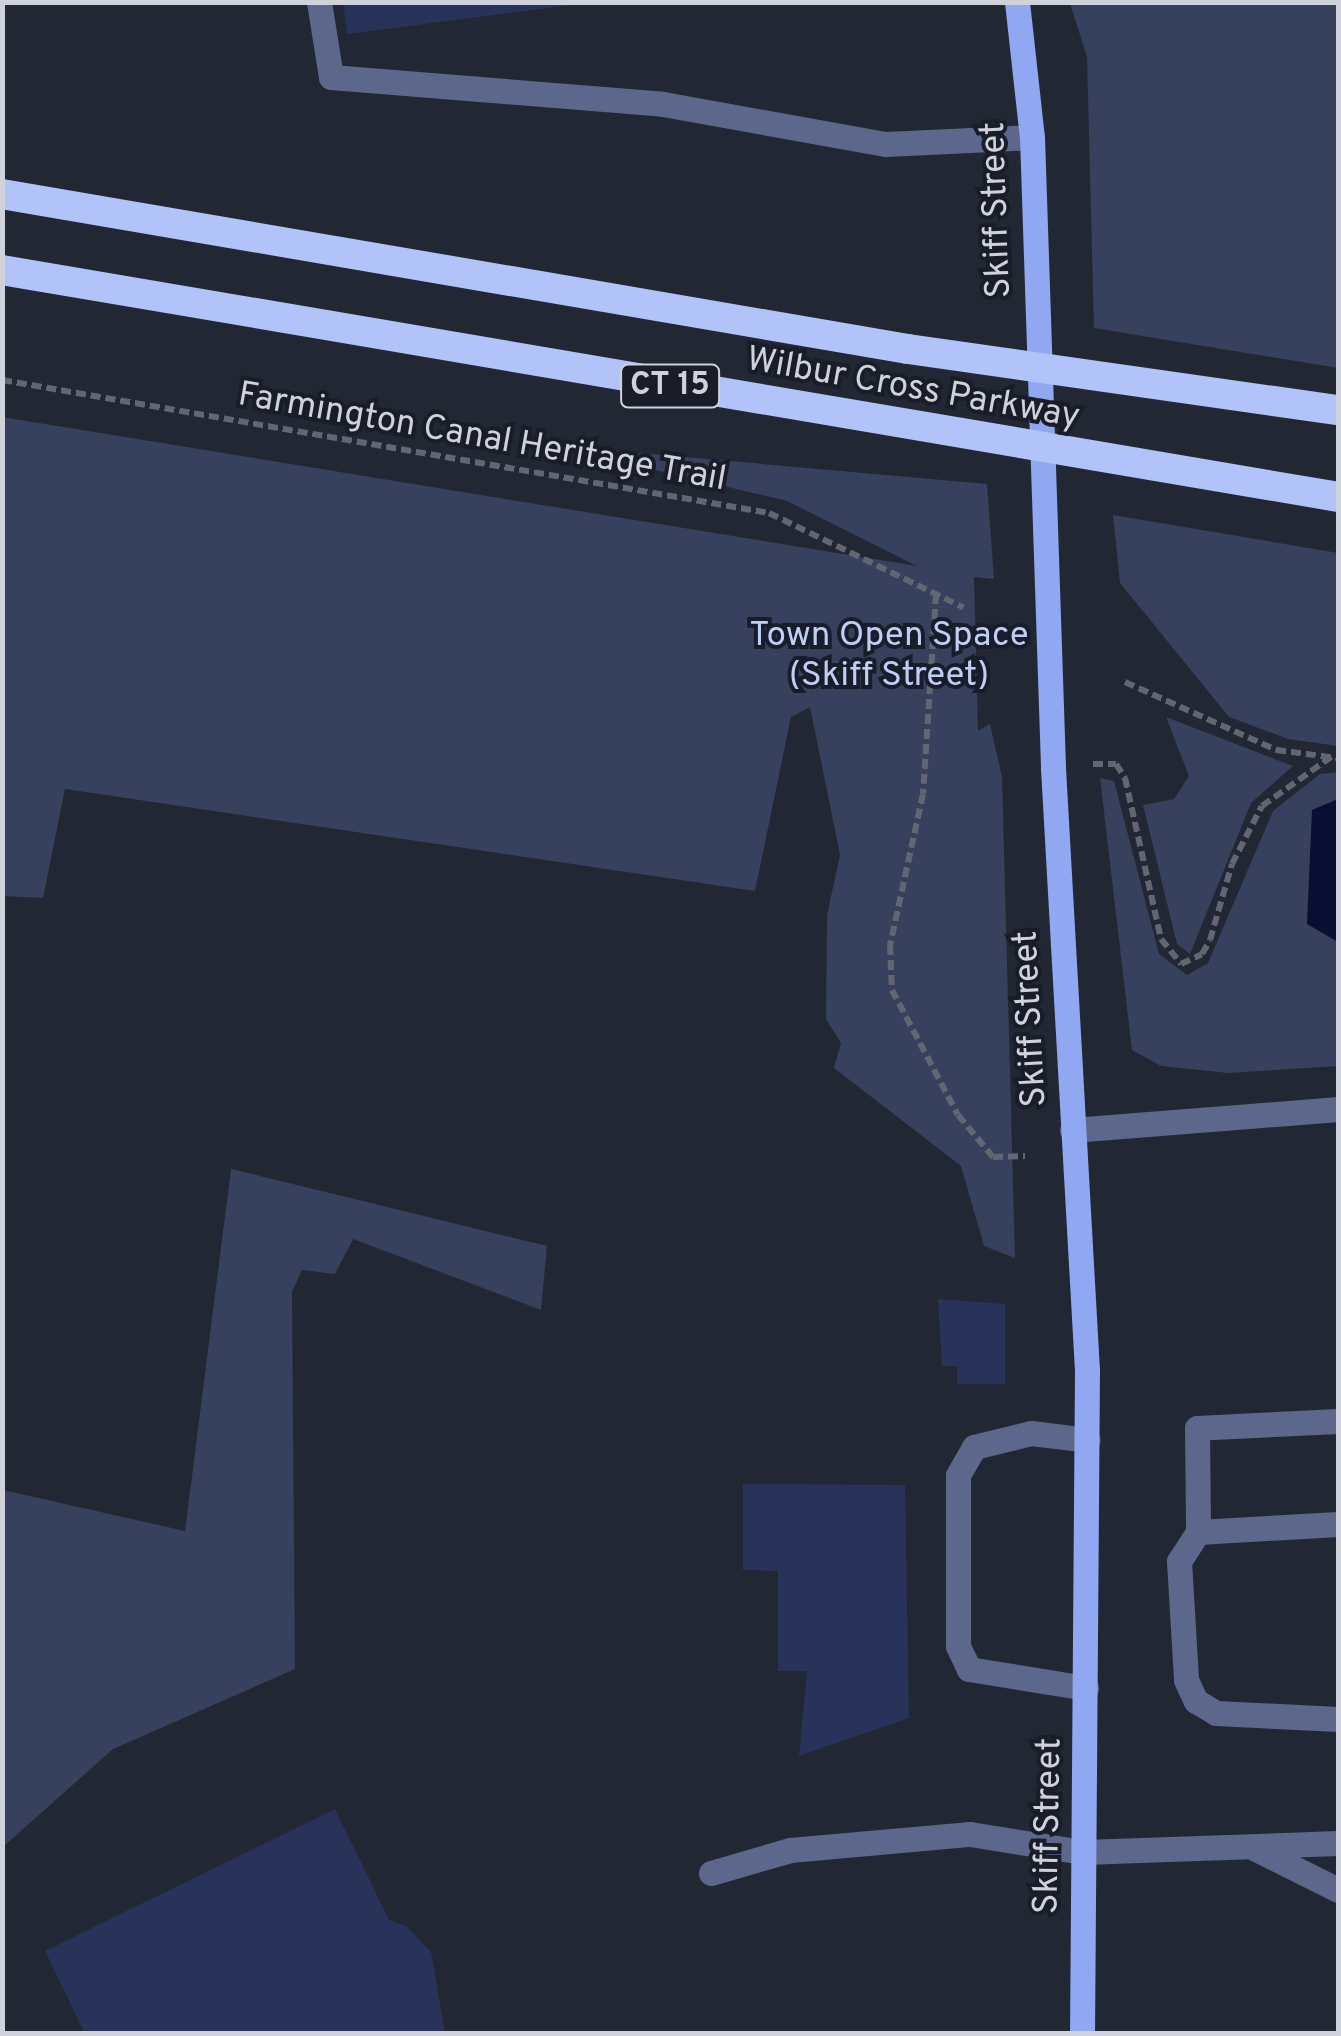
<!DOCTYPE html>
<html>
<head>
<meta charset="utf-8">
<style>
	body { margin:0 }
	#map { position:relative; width:1341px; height:2036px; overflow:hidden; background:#222734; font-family:Overpass,sans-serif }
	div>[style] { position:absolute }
	.green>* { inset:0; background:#37405c }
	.water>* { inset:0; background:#080f32 }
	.building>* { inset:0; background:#29335a }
	.path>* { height:6px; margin-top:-3px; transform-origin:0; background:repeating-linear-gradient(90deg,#626672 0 10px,transparent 0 15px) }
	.minor>* { height:25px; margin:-12.5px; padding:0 12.5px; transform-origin:12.5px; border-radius:12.5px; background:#5c678b }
	.major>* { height:25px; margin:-12.5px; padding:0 12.5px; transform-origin:12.5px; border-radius:12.5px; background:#90a7f1 }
	.highway>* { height:30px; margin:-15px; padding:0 15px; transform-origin:15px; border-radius:15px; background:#b1c3f8 }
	span { translate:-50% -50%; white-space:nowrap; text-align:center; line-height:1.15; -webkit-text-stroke:8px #191d2a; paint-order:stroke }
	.shield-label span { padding:2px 8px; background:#191d2a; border:2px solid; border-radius:8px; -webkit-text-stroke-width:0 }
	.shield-label { font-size:32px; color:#cfd2db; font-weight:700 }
	.street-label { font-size:35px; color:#cfd2db }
	.park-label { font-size:35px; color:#c0cef7 }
	.frame { position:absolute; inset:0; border:5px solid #cfd2db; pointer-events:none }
</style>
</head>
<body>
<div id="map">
	<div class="green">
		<i style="clip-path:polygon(1070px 3px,1338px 3px,1338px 368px,1094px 328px,1087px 57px)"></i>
		<i style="clip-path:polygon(2px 417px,917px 566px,787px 501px,626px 463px,628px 452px,987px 484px,994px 579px,974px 577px,978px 731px,990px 724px,1002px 777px,1015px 1258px,984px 1246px,961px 1166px,834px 1068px,841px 1043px,826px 1019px,827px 915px,840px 855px,810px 707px,791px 717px,755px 891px,65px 789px,43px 898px,3px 896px)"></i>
		<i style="clip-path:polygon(1113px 515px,1338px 553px,1338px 746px,1288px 739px,1229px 717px,1120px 583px)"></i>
		<i style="clip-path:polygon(1166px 717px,1293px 766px,1251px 803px,1190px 954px,1177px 944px,1143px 805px,1174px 799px,1189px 776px)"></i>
		<i style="clip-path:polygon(1338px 772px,1338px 1066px,1228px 1073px,1161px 1066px,1132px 1050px,1100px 778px,1114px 781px,1159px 954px,1187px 975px,1208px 963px,1273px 811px,1320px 774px)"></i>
		<i style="clip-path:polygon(231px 1169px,547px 1246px,541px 1310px,353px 1239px,335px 1274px,302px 1270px,292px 1292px,295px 1669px,113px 1749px,3px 1847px,3px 1490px,185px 1531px)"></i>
	</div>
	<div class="water">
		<i style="clip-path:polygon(1338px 799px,1338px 942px,1307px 924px,1312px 810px)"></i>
	</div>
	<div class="building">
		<i style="clip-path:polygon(343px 2px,572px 2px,572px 5px,347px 34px)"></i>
		<i style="clip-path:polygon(938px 1299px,1005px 1304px,1005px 1384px,957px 1384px,957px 1366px,942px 1366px)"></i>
		<i style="clip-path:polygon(743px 1484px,905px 1485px,909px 1718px,799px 1756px,807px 1671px,778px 1671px,778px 1571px,743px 1570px)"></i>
		<i style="clip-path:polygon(335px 1809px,389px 1920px,406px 1926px,431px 1952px,445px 2034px,85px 2034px,45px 1951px)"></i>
	</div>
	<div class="path">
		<i style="left:2px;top:380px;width:778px;rotate:9.84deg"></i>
		<i style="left:769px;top:513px;width:216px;rotate:25.9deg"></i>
		<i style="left:936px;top:594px;width:200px;rotate:93.7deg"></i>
		<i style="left:923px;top:794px;width:155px;rotate:102.3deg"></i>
		<i style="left:890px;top:945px;width:45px;rotate:87.5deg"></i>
		<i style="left:892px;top:990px;width:141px;rotate:62.2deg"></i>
		<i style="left:958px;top:1115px;width:55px;rotate:50.2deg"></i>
		<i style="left:993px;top:1157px;width:32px;rotate:-2deg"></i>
		<i style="left:1125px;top:682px;width:166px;rotate:24.2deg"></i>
		<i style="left:1276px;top:750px;width:63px;rotate:7.4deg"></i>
		<i style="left:1093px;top:764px;width:23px"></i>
		<i style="left:1116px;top:764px;width:17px;rotate:57deg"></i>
		<i style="left:1125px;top:778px;width:165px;rotate:77.4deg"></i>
		<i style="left:1161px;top:939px;width:32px;rotate:51deg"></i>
		<i style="left:1181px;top:964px;width:23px;rotate:-25deg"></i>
		<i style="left:1202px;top:954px;width:16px;rotate:-60deg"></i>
		<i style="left:1210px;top:940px;width:79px;rotate:-73.9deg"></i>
		<i style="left:1232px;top:864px;width:65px;rotate:-62.7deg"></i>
		<i style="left:1262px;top:806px;width:85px;rotate:-35.4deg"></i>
	</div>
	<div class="minor">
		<i style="left:319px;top:2px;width:76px;rotate:80.9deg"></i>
		<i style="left:331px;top:77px;width:333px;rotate:4.6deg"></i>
		<i style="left:663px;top:104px;width:227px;rotate:10.2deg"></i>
		<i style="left:886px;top:144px;width:146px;rotate:-2.7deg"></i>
		<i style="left:1072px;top:1130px;width:267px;rotate:-4.5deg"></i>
		<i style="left:1338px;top:1421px;width:141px;rotate:177.2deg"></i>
		<i style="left:1197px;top:1428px;width:104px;rotate:89.4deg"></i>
		<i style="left:1198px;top:1532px;width:35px;rotate:123deg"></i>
		<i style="left:1179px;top:1561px;width:119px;rotate:86.6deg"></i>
		<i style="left:1186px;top:1680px;width:23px;rotate:65deg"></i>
		<i style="left:1196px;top:1701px;width:23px;rotate:31deg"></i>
		<i style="left:1216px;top:1713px;width:122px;rotate:2.8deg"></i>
		<i style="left:1198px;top:1532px;width:140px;rotate:-3.3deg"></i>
		<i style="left:1086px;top:1688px;width:119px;rotate:-170.8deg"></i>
		<i style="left:969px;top:1669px;width:25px;rotate:-116deg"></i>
		<i style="left:958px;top:1646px;width:171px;rotate:-90deg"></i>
		<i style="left:958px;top:1475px;width:32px;rotate:-60deg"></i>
		<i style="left:974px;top:1447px;width:59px;rotate:-13.8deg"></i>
		<i style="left:1031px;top:1433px;width:57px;rotate:7deg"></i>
		<i style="left:1256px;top:1849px;width:92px;rotate:26.6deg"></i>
		<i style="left:711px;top:1873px;width:82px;rotate:-16.2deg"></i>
		<i style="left:790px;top:1850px;width:181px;rotate:-5.1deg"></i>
		<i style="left:970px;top:1834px;width:114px;rotate:9.1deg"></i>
		<i style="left:1083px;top:1852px;width:255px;rotate:-2deg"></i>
	</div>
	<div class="major">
		<i style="left:1017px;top:2px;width:136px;rotate:83.7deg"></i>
		<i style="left:1032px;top:137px;width:631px;rotate:88.09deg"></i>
		<i style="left:1053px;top:768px;width:603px;rotate:86.77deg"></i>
		<i style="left:1087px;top:1370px;width:664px;rotate:90.43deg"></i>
	</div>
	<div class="highway">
		<i style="left:2px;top:194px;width:919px;rotate:9.71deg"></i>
		<i style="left:908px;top:349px;width:434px;rotate:8.1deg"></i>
		<i style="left:2px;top:270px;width:1355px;rotate:9.64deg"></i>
	</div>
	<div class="shield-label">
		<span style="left:670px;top:386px">CT 15</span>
	</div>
	<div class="street-label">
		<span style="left:997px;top:210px;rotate:-92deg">Skiff Street</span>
		<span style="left:913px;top:389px;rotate:10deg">Wilbur Cross Parkway</span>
		<span style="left:482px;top:438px;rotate:10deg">Farmington Canal Heritage Trail</span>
		<span style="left:1031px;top:1019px;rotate:-93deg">Skiff Street</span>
		<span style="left:1049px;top:1826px;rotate:-89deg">Skiff Street</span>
	</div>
	<div class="park-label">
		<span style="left:889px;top:656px">Town Open Space<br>(Skiff Street)</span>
	</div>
	<div class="frame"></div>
</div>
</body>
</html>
